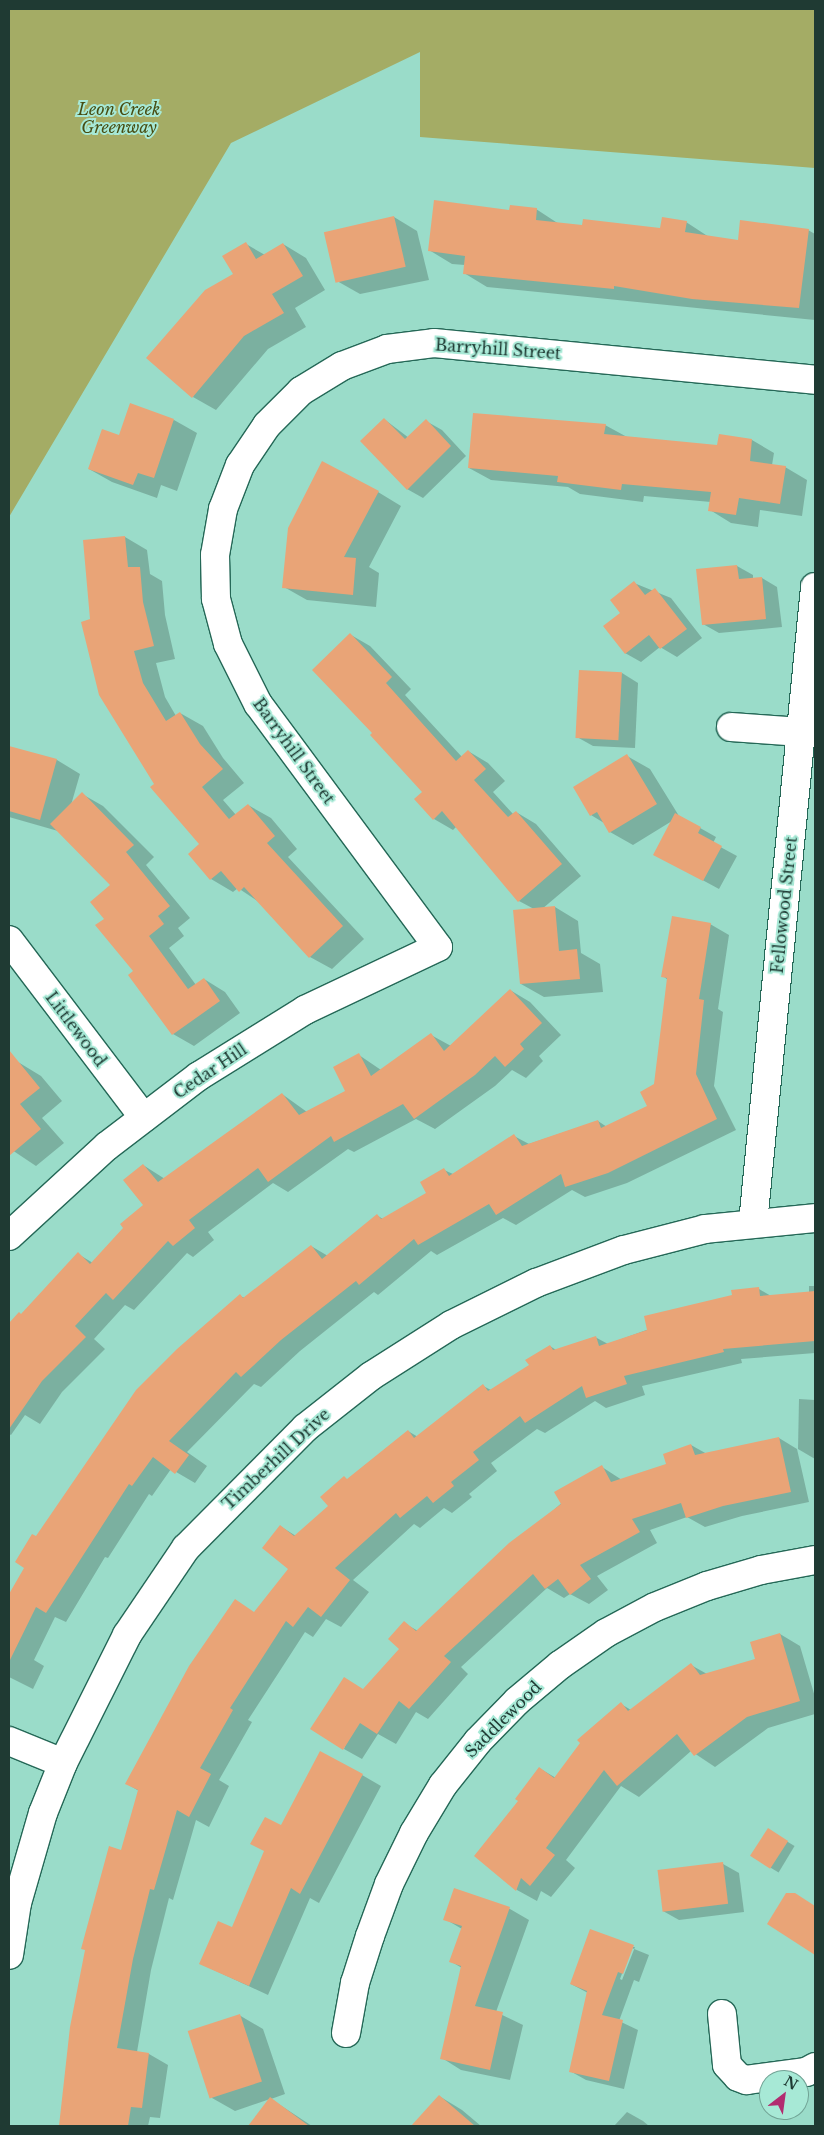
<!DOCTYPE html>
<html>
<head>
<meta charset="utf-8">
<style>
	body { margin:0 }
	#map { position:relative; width:824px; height:2135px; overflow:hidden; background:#9adcc9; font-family:"Libre Baskerville",serif }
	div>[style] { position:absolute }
	.green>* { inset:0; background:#a4ac65 }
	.shadow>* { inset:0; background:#0003; transform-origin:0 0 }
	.building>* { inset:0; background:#e9a477; transform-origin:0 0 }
	.roads { filter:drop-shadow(1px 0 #256857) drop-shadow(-1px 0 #256857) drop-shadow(0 1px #256857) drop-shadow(0 -1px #256857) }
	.minor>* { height:28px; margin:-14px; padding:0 14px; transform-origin:14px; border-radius:14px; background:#fff }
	span { translate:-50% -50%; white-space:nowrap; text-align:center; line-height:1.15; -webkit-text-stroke:4px #a7e9d6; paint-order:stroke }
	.park-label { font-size:16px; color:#474c11; font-style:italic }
	.street-label { font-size:16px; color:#1f3a33 }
	.frame { position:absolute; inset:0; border:10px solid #1f3a33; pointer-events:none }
	.north { position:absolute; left:759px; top:2070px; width:50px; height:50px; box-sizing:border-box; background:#a7e9d6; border:1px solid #71a395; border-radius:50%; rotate:30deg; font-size:14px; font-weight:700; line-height:20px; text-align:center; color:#1f3a33 }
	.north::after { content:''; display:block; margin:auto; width:18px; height:22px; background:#b22c70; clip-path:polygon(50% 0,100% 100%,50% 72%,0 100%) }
</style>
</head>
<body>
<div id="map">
	<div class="green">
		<i style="clip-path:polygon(9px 9px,815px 9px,815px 168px,420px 137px,420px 52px,231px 143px,9px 517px)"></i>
	</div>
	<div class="shadow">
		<i style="clip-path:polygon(536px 209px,559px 224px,661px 230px,686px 222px,709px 237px,739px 241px,808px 230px,815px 234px,815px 320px,487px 287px,464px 273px,465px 265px,452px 264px,429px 250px,510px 211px)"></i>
		<i style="clip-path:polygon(394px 217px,417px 231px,429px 280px,360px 294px,337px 281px)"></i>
		<i style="clip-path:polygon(246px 244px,265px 255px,283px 244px,306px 258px,325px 290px,295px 308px,306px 327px,268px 349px,216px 410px,193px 397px)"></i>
		<i style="clip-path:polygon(384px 419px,409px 438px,426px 421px,442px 430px,466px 456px,423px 498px,407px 489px)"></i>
		<i style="clip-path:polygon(174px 420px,197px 433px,177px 491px,161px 485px,157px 498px,112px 482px,89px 469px,120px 436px)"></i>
		<i style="clip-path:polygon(605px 425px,627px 437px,718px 446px,720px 436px,752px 440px,774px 453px,772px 465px,785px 467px,807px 480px,802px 516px,760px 510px,758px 527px,731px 523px,710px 510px,711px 502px,644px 496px,643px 502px,580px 494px,568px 487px,491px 480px,469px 468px)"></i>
		<i style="clip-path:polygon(378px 492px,401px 506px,369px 567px,379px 573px,376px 607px,307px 600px,284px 587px)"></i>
		<i style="clip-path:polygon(125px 537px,147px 550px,150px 574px,162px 581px,165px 615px,175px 659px,156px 663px,165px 697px,176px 716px,180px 713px,203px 726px,223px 758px,244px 783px,223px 800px,236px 815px,248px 805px,271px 818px,297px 849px,288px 857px,364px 939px,332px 969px,310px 957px,259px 902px,238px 888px,233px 892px,211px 879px,201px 845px,156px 784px,92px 620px)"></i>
		<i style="clip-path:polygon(737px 566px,753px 575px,753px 579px,762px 578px,777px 587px,782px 627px,719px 633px,703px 624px)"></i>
		<i style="clip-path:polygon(634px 583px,671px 598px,702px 638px,677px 657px,660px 647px,641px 662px,625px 653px,622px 614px)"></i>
		<i style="clip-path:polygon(351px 635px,370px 646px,411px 689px,405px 695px,462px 757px,468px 751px,488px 763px,505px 781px,493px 792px,513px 814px,516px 812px,536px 824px,581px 876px,542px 909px,555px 907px,578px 921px,581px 953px,600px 964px,603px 992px,544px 997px,521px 984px,534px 909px,519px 901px,457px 826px,453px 830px,434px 819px,424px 792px,374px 733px)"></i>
		<i style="clip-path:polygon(622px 673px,638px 683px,635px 748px,593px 746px,577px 737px)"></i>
		<i style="clip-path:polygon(9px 747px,57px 760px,80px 774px,71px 805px,82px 794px,103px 806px,154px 857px,146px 865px,190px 918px,178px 928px,184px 936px,169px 948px,196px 985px,204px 979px,225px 992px,240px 1013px,194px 1046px,173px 1034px,106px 919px,112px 885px,58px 831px,9px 817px)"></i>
		<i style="clip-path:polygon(627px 756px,650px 769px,679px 816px,716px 837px,713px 843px,737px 856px,719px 889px,671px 863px,672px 821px,633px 845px,610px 832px,604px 823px,591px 815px)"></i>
		<i style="clip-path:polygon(710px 924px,729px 935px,718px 1009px,723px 1012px,714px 1086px,736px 1130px,627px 1183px,585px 1197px,572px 1190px,516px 1225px,503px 1218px,437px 1255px,431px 1251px,378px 1295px,374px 1292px,300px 1351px,261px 1387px,254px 1384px,187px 1452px,207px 1466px,195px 1483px,171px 1469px,152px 1496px,149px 1494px,108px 1558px,105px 1557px,66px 1622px,55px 1617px,34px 1660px,44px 1666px,33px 1689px,9px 1677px,9px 1597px,26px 1567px,37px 1538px,240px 1296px,245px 1298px,311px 1246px,328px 1256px,378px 1216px,383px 1219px,428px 1194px,444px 1170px,453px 1174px,514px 1136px,529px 1144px,598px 1121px,607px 1127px,649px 1106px,656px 1085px,668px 980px,663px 976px)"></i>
		<i style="clip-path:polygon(510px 990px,530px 1002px,561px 1035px,539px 1056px,543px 1061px,526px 1078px,512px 1070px,495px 1086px,435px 1129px,416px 1119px,354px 1152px,348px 1149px,288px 1192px,273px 1183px,208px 1232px,214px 1240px,193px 1257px,187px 1253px,134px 1310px,125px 1305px,94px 1339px,105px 1349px,62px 1392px,40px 1424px,25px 1415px,11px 1435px,9px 1434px,9px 1325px,20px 1314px,22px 1315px,78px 1254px,93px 1263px,144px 1205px,143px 1165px,165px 1179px,282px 1094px,307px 1112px,347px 1091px,359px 1055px,381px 1070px,431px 1035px,451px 1046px)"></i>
		<i style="clip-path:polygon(9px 1058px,14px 1065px,18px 1062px,41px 1076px,62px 1101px,42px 1118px,64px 1143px,36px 1166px,9px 1148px)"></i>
		<i style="clip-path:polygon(809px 1286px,815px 1286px,815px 1353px,741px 1359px,742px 1363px,642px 1386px,645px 1395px,606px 1408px,595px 1401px,545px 1433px,537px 1429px,491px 1463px,497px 1471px,469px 1494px,472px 1497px,452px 1513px,444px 1508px,420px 1528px,414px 1524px,353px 1580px,369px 1592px,341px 1627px,326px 1619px,313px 1637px,305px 1632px,248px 1720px,252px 1722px,219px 1780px,229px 1786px,209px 1827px,196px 1820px,173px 1900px,169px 1898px,151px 1970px,137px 2052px,149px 2054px,168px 2065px,160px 2118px,150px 2117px,148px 2126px,60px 2126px,71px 2027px,139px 1791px,127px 1784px,290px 1569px,280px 1526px,296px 1536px,330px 1506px,348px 1479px,408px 1431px,418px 1437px,483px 1386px,491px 1390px,530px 1366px,550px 1346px,556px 1350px,595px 1337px,608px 1344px,759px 1289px,771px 1296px,809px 1293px)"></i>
		<i style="clip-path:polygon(799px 1399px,815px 1400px,815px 1459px,798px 1449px)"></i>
		<i style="clip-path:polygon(779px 1438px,797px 1449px,809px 1502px,742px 1516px,705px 1527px,687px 1517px,650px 1530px,657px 1543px,597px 1576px,608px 1590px,589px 1604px,570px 1594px,564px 1598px,547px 1588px,461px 1667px,468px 1674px,428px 1719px,416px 1712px,396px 1744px,378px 1734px,362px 1759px,344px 1749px,364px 1690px,400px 1649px,404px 1623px,418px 1631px,602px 1467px,622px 1480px,668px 1464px,691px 1445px,707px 1454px)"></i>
		<i style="clip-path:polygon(780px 1634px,800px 1646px,815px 1697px,815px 1714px,768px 1728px,715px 1767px,691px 1751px,639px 1797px,621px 1786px,566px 1860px,575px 1868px,551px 1897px,541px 1891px,537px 1901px,517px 1890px,476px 1856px,520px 1801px,539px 1768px,556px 1778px,621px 1704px,631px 1710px,691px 1665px,707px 1674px,757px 1660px)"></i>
		<i style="clip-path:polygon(362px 1775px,381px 1786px,319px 1903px,310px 1898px,268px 1995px,201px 1964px,232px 1929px,281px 1827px)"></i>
		<i style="left:768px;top:1830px;width:31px;height:31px;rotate:31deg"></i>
		<i style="clip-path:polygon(723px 1864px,739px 1873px,744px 1912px,679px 1920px,663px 1911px)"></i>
		<i style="clip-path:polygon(455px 1890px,510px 1909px,529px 1920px,496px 2012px,523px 2025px,510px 2080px,461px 2070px,442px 2058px,462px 1968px,450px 1961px,462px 1929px,445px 1919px)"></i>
		<i style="clip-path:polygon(evenodd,590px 1931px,649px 1955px,639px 1982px,634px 1980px,619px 2021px,638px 2030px,624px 2089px,586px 2080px,570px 2071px,588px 1993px,571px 1984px,590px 1931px,632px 1947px,635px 1947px,622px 1980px,620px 1979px,632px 1947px)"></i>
		<i style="clip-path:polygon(239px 2015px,263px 2029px,285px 2094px,271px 2099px,312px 2126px,250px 2126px,270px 2099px,235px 2111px,212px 2098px)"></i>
		<i style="clip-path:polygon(439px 2096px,462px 2110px,481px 2126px,413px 2126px)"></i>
		<i style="clip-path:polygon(627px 2112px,643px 2121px,649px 2126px,614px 2126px)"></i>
	</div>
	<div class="building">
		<i style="clip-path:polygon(434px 200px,509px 210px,510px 205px,537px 208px,536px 220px,582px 225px,583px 219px,660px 228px,662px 217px,687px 221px,685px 232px,738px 240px,740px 220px,809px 229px,799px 308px,692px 299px,614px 286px,614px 289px,463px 274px,465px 256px,428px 251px)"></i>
		<i style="left:394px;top:216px;width:52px;height:72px;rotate:77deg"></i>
		<i style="clip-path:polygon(246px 242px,256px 259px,283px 243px,303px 276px,272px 294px,284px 313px,244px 336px,192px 398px,146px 358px,205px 290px,233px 274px,222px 256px)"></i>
		<i style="clip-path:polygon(130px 403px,174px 419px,154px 478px,138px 473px,133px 485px,88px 469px,102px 429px,119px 435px)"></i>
		<i style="clip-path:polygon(473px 413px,606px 424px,604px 434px,717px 445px,719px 434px,752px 439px,750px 461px,786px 466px,780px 504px,739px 498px,736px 515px,708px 511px,711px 492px,622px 484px,621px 490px,557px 482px,558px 476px,468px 468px)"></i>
		<i style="clip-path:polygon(384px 418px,405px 439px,426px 419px,451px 446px,407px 490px,360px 441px)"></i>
		<i style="clip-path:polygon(322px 461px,379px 491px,344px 557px,356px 558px,353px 595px,282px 588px,288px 528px)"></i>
		<i style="clip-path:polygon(125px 536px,128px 567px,140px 567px,143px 602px,154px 646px,134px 651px,143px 683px,166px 721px,180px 712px,200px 744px,223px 769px,202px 787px,229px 819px,248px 804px,275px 836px,267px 843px,343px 926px,309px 958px,244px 887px,239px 892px,221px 871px,210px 880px,188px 854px,199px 844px,150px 787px,154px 784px,99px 695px,81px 622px,90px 619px,83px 540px)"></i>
		<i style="clip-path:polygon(737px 565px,739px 579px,762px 577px,766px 619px,702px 625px,696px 569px)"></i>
		<i style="clip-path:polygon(634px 581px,645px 595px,655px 588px,687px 629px,660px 649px,649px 635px,625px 654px,603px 626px,620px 613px,610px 600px)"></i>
		<i style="clip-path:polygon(350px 633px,392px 677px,386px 683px,456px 761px,468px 750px,486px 769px,474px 780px,508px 817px,516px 811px,562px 864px,518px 902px,442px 811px,433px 820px,414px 799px,422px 792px,370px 735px,372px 733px,312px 670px)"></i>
		<i style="left:579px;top:670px;width:43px;height:68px;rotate:3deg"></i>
		<i style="clip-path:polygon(9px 746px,57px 759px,40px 820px,9px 811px)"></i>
		<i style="clip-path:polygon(627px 754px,657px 804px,609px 833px,597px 812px,590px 816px,573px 787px)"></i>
		<i style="clip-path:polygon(82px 792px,134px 845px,126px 852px,170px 906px,158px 916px,164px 924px,149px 936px,188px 989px,204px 978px,220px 1001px,172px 1035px,128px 975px,133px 971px,95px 925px,104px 919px,90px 902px,110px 885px,50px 824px)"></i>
		<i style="clip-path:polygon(675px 813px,701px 827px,698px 833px,722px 846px,703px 881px,653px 855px)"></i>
		<i style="clip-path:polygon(555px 906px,559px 951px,577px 949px,580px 979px,520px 984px,513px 910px)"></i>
		<i style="clip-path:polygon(672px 916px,711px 923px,699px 999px,704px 1000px,696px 1074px,717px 1119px,608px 1173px,565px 1187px,561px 1174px,496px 1215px,489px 1204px,418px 1245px,414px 1239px,359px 1285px,356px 1281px,281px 1340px,241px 1377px,236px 1372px,169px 1441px,189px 1455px,175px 1474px,153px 1457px,132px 1486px,129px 1484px,46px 1613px,36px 1607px,9px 1662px,9px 1594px,24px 1568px,15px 1562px,32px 1534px,36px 1536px,136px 1390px,177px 1349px,240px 1294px,243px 1298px,311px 1245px,322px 1259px,377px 1214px,381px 1219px,426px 1193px,420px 1182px,444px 1168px,449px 1176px,514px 1134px,522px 1146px,598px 1120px,601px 1128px,647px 1106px,640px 1092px,654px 1084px,667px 978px,661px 977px)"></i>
		<i style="clip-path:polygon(510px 989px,542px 1023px,520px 1044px,524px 1049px,505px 1067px,495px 1056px,475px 1075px,414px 1119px,403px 1104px,334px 1142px,331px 1136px,268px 1182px,258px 1168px,189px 1220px,195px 1228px,173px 1246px,168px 1241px,113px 1300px,106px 1293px,75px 1326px,86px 1337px,42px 1381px,9px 1429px,9px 1323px,19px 1312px,21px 1314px,78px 1252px,90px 1264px,123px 1228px,120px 1224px,143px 1205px,123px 1180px,143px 1164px,158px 1182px,282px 1093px,299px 1115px,345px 1091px,333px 1067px,359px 1053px,371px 1076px,431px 1033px,444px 1051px)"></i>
		<i style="clip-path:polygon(9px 1050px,40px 1088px,20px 1104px,41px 1129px,9px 1156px)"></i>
		<i style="clip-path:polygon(759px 1287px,760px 1296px,815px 1291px,815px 1341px,723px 1349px,724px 1352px,624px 1376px,627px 1384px,586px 1398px,582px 1386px,525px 1423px,520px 1416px,473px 1452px,479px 1460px,451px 1482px,454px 1486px,433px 1503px,427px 1496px,400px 1518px,396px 1513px,335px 1568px,350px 1580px,321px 1617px,308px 1607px,293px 1627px,286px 1621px,230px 1708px,233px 1710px,200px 1768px,211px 1774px,189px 1817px,177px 1810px,154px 1890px,150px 1889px,133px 1959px,117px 2048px,149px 2053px,142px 2108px,131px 2107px,128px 2126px,59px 2126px,70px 2027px,85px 1950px,81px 1949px,109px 1846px,121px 1850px,138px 1790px,125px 1784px,189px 1666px,235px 1599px,254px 1612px,288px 1569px,262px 1548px,280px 1525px,294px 1536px,328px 1506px,320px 1497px,344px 1476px,347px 1479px,408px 1430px,414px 1438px,483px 1384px,488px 1391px,529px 1365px,525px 1360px,550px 1345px,553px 1350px,596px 1336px,599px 1346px,647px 1330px,644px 1316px,732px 1295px,731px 1290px)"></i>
		<i style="clip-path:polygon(779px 1437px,791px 1492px,723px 1506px,686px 1518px,681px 1503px,632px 1519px,640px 1532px,580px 1565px,591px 1579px,570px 1595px,558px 1579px,545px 1589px,533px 1574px,444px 1656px,451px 1662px,409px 1709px,399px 1701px,377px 1734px,360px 1723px,343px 1750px,310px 1729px,344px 1677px,363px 1689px,399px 1649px,388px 1639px,404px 1621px,416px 1631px,509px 1543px,561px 1504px,554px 1492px,602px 1465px,611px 1482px,666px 1464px,663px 1454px,691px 1444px,695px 1455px)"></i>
		<i style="clip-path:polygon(780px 1633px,800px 1701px,747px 1717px,694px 1756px,677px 1734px,617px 1786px,604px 1770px,546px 1848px,555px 1855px,530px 1886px,521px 1878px,516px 1891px,474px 1856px,518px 1801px,515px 1799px,539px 1767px,554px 1778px,580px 1743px,577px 1740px,621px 1702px,628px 1711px,691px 1663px,700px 1675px,755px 1659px,750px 1642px)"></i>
		<i style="clip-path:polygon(320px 1751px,363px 1774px,300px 1894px,291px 1888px,249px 1986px,199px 1964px,218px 1921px,232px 1927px,264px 1851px,250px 1844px,265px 1817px,281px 1825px)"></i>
		<i style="left:768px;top:1828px;width:24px;height:33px;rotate:33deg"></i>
		<i style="left:723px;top:1862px;width:42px;height:66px;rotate:83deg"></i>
		<i style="clip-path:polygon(454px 1888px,510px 1907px,475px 2006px,503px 2012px,490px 2070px,440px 2059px,461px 1966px,449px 1962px,462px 1926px,443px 1920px)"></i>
		<i style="clip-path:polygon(786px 1893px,795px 1893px,815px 1906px,815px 1955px,767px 1924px)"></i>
		<i style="clip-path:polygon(590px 1929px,634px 1945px,623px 1974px,618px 1972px,602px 2015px,623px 2020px,609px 2081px,569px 2072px,587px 1991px,570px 1984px)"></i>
		<i style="left:240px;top:2014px;width:71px;height:55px;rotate:72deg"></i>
		<i style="clip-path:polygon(439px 2095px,475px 2126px,411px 2126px)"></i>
		<i style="clip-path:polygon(270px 2097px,309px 2126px,248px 2126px)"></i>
	</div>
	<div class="roads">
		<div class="minor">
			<i style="left:731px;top:727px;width:70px;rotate:4.1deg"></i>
			<i style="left:9px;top:940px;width:223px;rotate:52.8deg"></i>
			<i style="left:753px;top:1223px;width:639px;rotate:-84.43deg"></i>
			<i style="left:9px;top:1236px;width:133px;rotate:-42.6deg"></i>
			<i style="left:107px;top:1146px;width:116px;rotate:-37.3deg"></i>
			<i style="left:199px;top:1076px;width:125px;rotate:-31.9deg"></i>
			<i style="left:305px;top:1010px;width:147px;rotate:-25.3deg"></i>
			<i style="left:438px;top:947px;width:302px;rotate:-126.5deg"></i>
			<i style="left:258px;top:704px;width:67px;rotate:-116.6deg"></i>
			<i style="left:228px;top:644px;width:47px;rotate:-104.9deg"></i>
			<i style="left:216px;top:599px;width:44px;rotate:-91.3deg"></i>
			<i style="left:215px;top:555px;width:47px;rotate:-80.1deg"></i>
			<i style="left:223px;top:509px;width:47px;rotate:-68.9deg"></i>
			<i style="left:240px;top:465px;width:48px;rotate:-56deg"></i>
			<i style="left:267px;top:425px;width:48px;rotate:-45deg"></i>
			<i style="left:301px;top:391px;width:48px;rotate:-31.4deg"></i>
			<i style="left:342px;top:366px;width:48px;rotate:-20.7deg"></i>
			<i style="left:387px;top:349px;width:47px;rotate:-7.3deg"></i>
			<i style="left:434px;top:343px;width:383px;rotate:5.5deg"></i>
			<i style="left:9px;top:1741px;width:58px;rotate:22.2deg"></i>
			<i style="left:9px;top:1955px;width:53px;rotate:-81.3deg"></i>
			<i style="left:17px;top:1903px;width:94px;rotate:-73.9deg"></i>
			<i style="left:43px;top:1813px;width:54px;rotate:-68.2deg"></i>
			<i style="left:63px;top:1763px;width:143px;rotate:-63.4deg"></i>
			<i style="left:127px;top:1635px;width:105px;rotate:-55.9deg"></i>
			<i style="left:186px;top:1548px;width:169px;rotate:-45.2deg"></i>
			<i style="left:305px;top:1428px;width:84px;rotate:-38.2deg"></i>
			<i style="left:371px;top:1376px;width:95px;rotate:-32.5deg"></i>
			<i style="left:451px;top:1325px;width:95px;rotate:-26.3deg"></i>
			<i style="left:536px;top:1283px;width:94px;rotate:-20.6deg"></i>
			<i style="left:624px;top:1250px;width:84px;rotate:-14.5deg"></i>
			<i style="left:705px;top:1229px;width:111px;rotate:-5.7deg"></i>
			<i style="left:722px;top:2014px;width:51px;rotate:84.4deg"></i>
			<i style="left:727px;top:2065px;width:16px;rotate:47deg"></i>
			<i style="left:738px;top:2077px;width:9px;rotate:21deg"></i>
			<i style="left:746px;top:2080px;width:61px;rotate:-7.6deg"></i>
			<i style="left:806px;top:2072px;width:10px;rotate:-29deg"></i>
			<i style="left:346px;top:2033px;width:51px;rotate:-79.8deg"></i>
			<i style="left:355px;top:1983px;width:49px;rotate:-72.3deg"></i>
			<i style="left:370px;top:1936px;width:55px;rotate:-69.9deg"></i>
			<i style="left:389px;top:1884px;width:57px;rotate:-63.9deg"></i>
			<i style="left:414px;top:1833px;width:56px;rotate:-58.9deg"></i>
			<i style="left:443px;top:1785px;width:56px;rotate:-51.5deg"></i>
			<i style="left:478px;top:1741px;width:56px;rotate:-45.7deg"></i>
			<i style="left:517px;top:1701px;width:56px;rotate:-39.9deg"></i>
			<i style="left:560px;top:1665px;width:56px;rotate:-34.8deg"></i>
			<i style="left:606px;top:1633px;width:55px;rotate:-28deg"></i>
			<i style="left:655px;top:1607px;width:56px;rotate:-22deg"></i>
			<i style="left:707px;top:1586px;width:56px;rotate:-16.5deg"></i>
			<i style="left:761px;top:1570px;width:55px;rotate:-10.5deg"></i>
		</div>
	</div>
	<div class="park-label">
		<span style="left:119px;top:118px">Leon Creek<br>Greenway</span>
	</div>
	<div class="street-label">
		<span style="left:498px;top:349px;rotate:4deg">Barryhill Street</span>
		<span style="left:294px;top:751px;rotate:54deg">Barryhill Street</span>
		<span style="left:784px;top:905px;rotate:-84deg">Fellowood Street</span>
		<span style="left:76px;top:1029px;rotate:53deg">Littlewood</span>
		<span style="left:210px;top:1071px;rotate:-34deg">Cedar Hill</span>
		<span style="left:276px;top:1459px;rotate:-43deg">Timberhill Drive</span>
		<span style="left:503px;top:1719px;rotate:-45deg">Saddlewood</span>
	</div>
	<div class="frame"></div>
	<div class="north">N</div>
</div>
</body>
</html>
